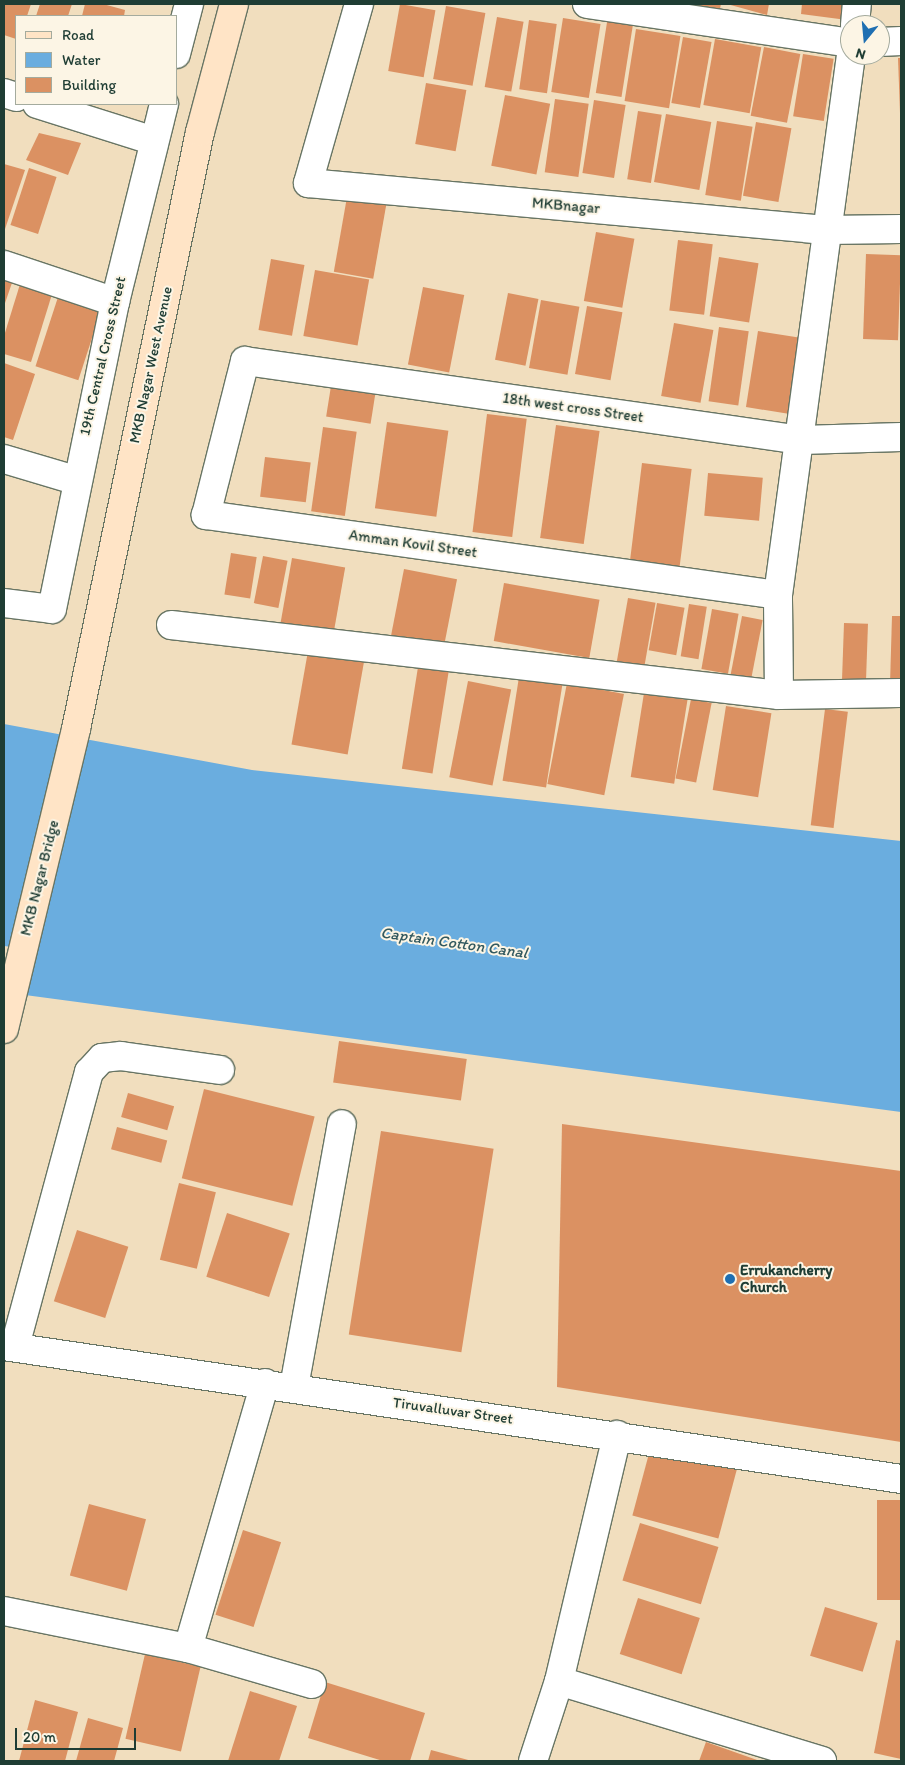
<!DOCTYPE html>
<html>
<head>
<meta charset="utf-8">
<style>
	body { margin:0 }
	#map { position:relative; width:905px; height:1765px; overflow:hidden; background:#f1debe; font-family:Itim,sans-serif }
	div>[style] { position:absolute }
	.water>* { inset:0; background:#6aaddf }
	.building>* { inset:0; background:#db9162; transform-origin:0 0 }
	.roads { filter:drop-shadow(1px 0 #687564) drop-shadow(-1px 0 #687564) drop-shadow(0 1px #687564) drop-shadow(0 -1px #687564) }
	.minor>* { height:28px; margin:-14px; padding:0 14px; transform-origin:14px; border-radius:14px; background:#fff }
	.tertiary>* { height:28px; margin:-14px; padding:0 14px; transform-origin:14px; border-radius:14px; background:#fff }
	.secondary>* { height:28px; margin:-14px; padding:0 14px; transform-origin:14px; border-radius:14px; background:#ffe4c6 }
	.dots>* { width:14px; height:14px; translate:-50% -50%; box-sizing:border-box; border:2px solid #fcf5e5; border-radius:50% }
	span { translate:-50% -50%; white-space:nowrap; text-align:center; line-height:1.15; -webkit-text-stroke:4px #fcf5e5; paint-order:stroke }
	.street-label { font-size:15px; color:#1f3d34 }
	.poi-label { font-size:15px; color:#1f3d34; font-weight:700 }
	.left { translate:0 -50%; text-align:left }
	.water-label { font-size:16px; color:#32595f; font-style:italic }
	.frame { position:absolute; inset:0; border:5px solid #1f3d34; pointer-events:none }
	.legend { position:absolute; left:15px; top:15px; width:162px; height:90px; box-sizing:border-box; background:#fcf5e5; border:1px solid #a4ab9e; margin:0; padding:6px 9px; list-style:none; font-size:15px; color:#1f3d34 }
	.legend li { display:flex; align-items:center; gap:10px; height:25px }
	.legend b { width:25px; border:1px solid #a4ab9e }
	.north { position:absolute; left:840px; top:15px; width:50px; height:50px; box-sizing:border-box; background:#fcf5e5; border:1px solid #a4ab9e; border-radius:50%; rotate:197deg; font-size:14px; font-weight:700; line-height:20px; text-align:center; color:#1f3d34 }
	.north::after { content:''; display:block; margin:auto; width:18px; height:22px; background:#1f6fb2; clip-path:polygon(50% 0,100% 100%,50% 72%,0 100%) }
	.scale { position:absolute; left:15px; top:1728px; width:121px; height:22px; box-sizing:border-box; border:2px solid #1f3d34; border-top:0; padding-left:6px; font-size:15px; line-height:18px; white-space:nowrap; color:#1f3d34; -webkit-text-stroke:4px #fcf5e5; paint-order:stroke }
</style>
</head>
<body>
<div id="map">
	<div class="water">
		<i style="clip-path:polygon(4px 724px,252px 770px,901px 841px,901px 1112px,25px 995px,28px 949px,4px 946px)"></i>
	</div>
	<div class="building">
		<i style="clip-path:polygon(4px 4px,31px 4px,27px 16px,16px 16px,16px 39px,4px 35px)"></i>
		<i style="clip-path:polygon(40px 4px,72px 4px,68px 16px,36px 16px)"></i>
		<i style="clip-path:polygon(85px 4px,103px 4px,125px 10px,124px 16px,82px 16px)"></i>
		<i style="left:400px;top:4px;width:36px;height:68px;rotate:10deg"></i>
		<i style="clip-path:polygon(681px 4px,721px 4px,719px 13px)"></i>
		<i style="clip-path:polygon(727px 4px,769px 4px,767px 15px)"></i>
		<i style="clip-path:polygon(802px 4px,849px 4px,847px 20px,801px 14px)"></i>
		<i style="left:446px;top:6px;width:40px;height:74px;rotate:10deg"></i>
		<i style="left:608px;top:16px;width:26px;height:78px;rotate:9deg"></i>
		<i style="left:497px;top:17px;width:27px;height:71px;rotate:10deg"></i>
		<i style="left:563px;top:18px;width:38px;height:75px;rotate:9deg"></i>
		<i style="left:529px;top:20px;width:28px;height:70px;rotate:8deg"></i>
		<i style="left:636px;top:29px;width:45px;height:73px;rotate:9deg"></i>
		<i style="left:683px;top:37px;width:29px;height:67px;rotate:10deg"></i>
		<i style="left:715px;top:39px;width:47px;height:67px;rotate:10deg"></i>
		<i style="left:764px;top:47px;width:37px;height:70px;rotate:11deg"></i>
		<i style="left:803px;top:54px;width:31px;height:63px;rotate:9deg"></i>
		<i style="clip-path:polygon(898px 58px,901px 58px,901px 113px,900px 113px)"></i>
		<i style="left:426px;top:83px;width:41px;height:62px;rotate:10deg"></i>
		<i style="left:505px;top:95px;width:46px;height:72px;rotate:11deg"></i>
		<i style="left:555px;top:99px;width:34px;height:74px;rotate:8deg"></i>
		<i style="left:594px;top:100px;width:32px;height:74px;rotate:9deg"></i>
		<i style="left:638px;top:111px;width:24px;height:69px;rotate:9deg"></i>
		<i style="left:666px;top:114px;width:46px;height:69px;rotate:10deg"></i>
		<i style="left:717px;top:121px;width:36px;height:75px;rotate:9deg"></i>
		<i style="left:756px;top:122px;width:36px;height:75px;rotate:10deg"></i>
		<i style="clip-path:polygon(39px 133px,81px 143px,68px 175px,26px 160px)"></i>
		<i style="clip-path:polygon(4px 164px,25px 170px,4px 232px)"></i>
		<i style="left:29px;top:168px;width:29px;height:60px;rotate:18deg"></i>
		<i style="left:347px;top:197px;width:40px;height:76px;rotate:10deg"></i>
		<i style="left:596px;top:232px;width:39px;height:70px;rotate:10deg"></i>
		<i style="left:678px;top:240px;width:35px;height:71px;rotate:7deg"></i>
		<i style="left:866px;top:254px;width:35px;height:85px;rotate:2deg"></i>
		<i style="left:719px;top:257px;width:40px;height:60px;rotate:9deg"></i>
		<i style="left:271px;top:259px;width:34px;height:72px;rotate:10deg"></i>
		<i style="left:315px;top:270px;width:55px;height:67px;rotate:10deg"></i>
		<i style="clip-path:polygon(4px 273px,14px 277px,4px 306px)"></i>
		<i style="clip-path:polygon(21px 281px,53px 291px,31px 362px,4px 354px,4px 336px)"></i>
		<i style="left:423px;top:287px;width:42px;height:79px;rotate:11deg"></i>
		<i style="left:508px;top:293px;width:31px;height:68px;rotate:11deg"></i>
		<i style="left:59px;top:294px;width:45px;height:76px;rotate:18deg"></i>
		<i style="left:541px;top:300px;width:39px;height:69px;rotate:10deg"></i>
		<i style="left:587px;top:306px;width:36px;height:69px;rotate:10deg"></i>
		<i style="left:674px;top:323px;width:40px;height:74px;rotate:10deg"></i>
		<i style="left:719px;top:327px;width:30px;height:75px;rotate:8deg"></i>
		<i style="left:758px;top:331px;width:46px;height:77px;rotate:9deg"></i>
		<i style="clip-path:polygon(4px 363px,35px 374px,13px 440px,4px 437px)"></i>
		<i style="left:331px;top:386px;width:45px;height:31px;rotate:9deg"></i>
		<i style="left:487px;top:414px;width:40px;height:119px;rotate:7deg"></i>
		<i style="left:387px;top:422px;width:62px;height:87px;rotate:8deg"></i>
		<i style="left:556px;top:425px;width:44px;height:114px;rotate:8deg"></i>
		<i style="left:323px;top:427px;width:34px;height:85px;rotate:8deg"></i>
		<i style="left:265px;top:457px;width:46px;height:40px;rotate:7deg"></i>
		<i style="left:642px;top:463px;width:50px;height:105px;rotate:7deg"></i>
		<i style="left:708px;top:473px;width:55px;height:43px;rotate:5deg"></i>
		<i style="left:231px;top:553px;width:26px;height:42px;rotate:9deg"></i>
		<i style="left:263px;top:556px;width:25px;height:48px;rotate:11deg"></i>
		<i style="left:292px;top:558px;width:54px;height:72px;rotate:10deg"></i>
		<i style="left:404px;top:569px;width:54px;height:68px;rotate:11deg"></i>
		<i style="left:504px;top:583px;width:97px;height:59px;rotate:10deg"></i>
		<i style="left:628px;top:598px;width:28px;height:72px;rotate:10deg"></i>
		<i style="left:657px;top:603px;width:28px;height:48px;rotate:10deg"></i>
		<i style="left:689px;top:604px;width:18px;height:53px;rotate:9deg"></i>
		<i style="left:712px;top:609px;width:27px;height:61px;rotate:10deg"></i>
		<i style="left:742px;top:616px;width:21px;height:59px;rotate:11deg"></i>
		<i style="clip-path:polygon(892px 616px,901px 616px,901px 684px,890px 684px)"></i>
		<i style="left:844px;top:623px;width:24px;height:63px;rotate:2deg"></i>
		<i style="left:308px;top:651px;width:57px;height:95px;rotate:10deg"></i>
		<i style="left:418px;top:667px;width:31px;height:103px;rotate:9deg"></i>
		<i style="left:519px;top:677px;width:44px;height:105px;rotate:9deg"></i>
		<i style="left:468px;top:681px;width:44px;height:98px;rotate:11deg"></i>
		<i style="left:567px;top:683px;width:58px;height:103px;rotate:11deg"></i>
		<i style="left:644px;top:693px;width:44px;height:85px;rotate:9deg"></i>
		<i style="left:691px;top:699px;width:21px;height:81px;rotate:11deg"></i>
		<i style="left:726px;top:706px;width:46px;height:85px;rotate:9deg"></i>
		<i style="left:825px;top:709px;width:23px;height:117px;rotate:7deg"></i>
		<i style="left:339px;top:1041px;width:129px;height:42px;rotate:8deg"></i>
		<i style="left:204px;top:1089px;width:114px;height:92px;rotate:14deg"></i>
		<i style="left:128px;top:1093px;width:48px;height:25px;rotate:16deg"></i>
		<i style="clip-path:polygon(562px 1124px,901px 1171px,901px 1442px,557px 1387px)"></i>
		<i style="left:117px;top:1127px;width:52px;height:23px;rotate:15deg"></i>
		<i style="left:381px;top:1131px;width:114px;height:206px;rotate:9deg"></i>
		<i style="left:179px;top:1183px;width:38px;height:79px;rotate:14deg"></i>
		<i style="left:227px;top:1213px;width:66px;height:67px;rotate:18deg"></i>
		<i style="left:77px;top:1230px;width:54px;height:75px;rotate:18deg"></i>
		<i style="left:651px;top:1446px;width:89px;height:72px;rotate:15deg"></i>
		<i style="left:877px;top:1500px;width:24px;height:100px"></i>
		<i style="left:89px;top:1504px;width:59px;height:74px;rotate:15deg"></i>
		<i style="left:640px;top:1523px;width:82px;height:60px;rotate:17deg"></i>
		<i style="left:243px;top:1530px;width:40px;height:89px;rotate:18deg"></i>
		<i style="left:638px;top:1598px;width:65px;height:59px;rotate:18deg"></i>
		<i style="left:825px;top:1607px;width:55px;height:51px;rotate:17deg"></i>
		<i style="clip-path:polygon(896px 1640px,901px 1641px,901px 1759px,874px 1753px)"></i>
		<i style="left:145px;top:1654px;width:57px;height:87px;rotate:13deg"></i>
		<i style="clip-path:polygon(325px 1682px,425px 1713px,410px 1761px,383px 1761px,308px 1738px)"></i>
		<i style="clip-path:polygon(250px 1691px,297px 1706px,279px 1761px,228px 1761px)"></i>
		<i style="clip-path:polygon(35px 1700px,78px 1712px,65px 1761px,19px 1761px)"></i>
		<i style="clip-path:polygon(88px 1718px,123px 1728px,114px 1761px,76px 1761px)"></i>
		<i style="clip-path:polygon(706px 1742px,760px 1761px,699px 1761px)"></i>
		<i style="clip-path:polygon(431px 1750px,472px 1761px,428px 1761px)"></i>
	</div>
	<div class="roads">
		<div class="minor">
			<i style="left:359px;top:4px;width:186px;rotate:105.9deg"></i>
			<i style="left:308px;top:183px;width:519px;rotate:5.19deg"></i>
			<i style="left:825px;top:230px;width:76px;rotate:-0.8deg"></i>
			<i style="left:587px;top:4px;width:266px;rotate:8.4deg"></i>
			<i style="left:855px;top:25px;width:21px;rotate:-85deg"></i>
			<i style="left:880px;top:42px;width:21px;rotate:-3deg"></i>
			<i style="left:176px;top:54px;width:52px;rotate:-75.4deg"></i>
			<i style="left:4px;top:93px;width:13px;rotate:18deg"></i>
			<i style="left:37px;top:104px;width:123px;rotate:17.5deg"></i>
			<i style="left:4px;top:265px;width:117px;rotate:18.4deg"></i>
			<i style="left:4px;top:459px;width:74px;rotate:16.5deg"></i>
			<i style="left:778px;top:595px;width:578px;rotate:-172.04deg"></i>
			<i style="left:206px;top:515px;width:159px;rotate:-75.8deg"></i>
			<i style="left:245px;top:361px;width:562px;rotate:8.09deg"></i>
			<i style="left:801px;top:440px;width:100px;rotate:-1.7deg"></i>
			<i style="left:4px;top:603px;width:48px;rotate:7.1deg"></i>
			<i style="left:52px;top:609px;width:313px;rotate:-78.4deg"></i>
			<i style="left:115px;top:302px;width:204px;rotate:-76.1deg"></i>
			<i style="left:171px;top:625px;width:612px;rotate:6.57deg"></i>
			<i style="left:779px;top:695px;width:122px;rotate:-0.9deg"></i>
			<i style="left:779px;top:695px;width:100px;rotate:-90.6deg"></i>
			<i style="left:778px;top:595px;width:545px;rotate:-82.3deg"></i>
			<i style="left:15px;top:1346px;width:284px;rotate:-74.9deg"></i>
			<i style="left:89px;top:1072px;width:19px;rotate:-47deg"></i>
			<i style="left:102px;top:1058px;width:19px;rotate:-6deg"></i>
			<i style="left:121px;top:1056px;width:100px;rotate:8deg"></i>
			<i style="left:294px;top:1387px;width:267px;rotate:-79.7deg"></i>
			<i style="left:4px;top:1611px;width:188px;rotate:11.4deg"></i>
			<i style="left:188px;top:1648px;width:129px;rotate:16.2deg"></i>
			<i style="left:188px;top:1648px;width:276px;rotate:-73.8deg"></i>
			<i style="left:559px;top:1681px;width:275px;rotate:16.9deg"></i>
			<i style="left:533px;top:1761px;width:84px;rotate:-72deg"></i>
			<i style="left:559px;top:1681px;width:253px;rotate:-76.7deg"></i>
		</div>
		<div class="tertiary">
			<i style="left:4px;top:1346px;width:907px;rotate:8.43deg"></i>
		</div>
		<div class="secondary">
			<i style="left:4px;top:1029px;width:309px;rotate:-76.5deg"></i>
			<i style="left:76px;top:729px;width:610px;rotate:-78.27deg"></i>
			<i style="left:200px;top:132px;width:132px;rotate:-75.1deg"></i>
		</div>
	</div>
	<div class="dots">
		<i style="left:730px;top:1279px;background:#1f6fb2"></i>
	</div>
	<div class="street-label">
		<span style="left:566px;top:206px;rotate:5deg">MKBnagar</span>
		<span style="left:103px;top:356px;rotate:-77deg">19th Central Cross Street</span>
		<span style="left:151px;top:365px;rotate:-78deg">MKB Nagar West Avenue</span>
		<span style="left:573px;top:408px;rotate:8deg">18th west cross Street</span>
		<span style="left:413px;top:544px;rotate:8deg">Amman Kovil Street</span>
		<span style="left:40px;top:878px;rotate:-76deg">MKB Nagar Bridge</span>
		<span style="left:453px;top:1411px;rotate:8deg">Tiruvalluvar Street</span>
	</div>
	<div class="poi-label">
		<span class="left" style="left:740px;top:1279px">Errukancherry<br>Church</span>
	</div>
	<div class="water-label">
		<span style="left:454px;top:943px;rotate:8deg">Captain Cotton Canal</span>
	</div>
	<div class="frame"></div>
	<ul class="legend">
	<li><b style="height:6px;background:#ffe4c6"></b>Road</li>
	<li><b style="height:14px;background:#6aaddf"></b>Water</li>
	<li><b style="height:14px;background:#db9162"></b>Building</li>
	</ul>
	<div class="north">N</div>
	<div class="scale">20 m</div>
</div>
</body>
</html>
